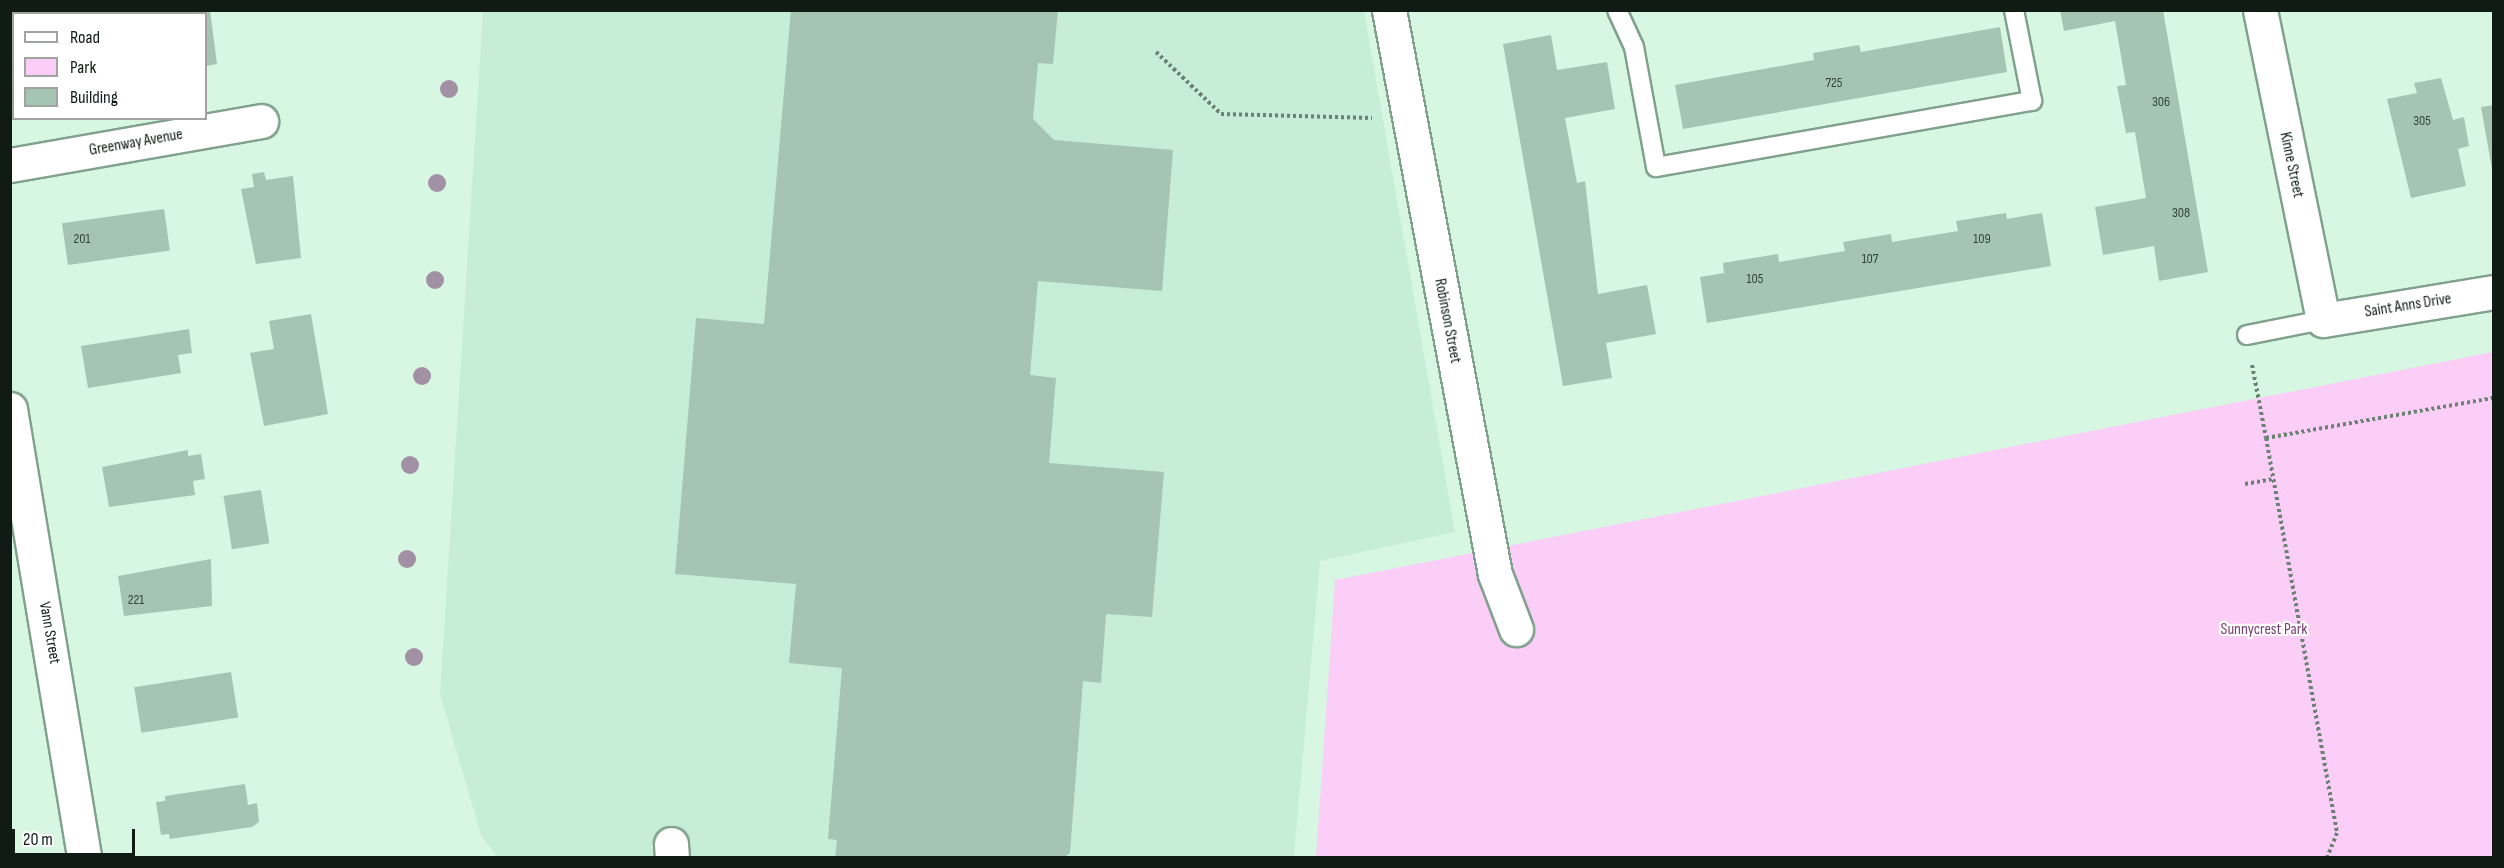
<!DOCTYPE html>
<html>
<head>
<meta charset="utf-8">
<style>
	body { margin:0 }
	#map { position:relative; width:2504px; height:868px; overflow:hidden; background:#d7f7e3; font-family:"Sofia Sans Condensed",sans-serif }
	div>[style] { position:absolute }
	.built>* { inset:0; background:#c6eed6 }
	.green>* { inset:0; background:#facef6 }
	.building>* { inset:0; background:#a5c4b1; transform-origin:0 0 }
	.path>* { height:4px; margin-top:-2px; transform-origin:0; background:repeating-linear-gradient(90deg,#6c8174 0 3px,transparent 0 6px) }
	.roads { filter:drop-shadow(2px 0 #81a08d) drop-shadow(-2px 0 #81a08d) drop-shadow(0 2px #81a08d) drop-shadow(0 -2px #81a08d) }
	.service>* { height:18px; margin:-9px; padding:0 9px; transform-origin:9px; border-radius:9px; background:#fff }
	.minor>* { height:33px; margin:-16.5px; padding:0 16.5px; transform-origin:16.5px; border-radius:16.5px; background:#fff }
	.trees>* { width:18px; height:18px; margin:-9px; border-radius:50%; background:#a291a5 }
	span { translate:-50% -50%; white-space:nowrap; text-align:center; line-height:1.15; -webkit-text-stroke:4.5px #fff; paint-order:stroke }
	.number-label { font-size:14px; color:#34453b }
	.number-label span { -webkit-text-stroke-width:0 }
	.street-label { font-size:16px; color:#0f1b14 }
	.park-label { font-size:16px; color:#763e73 }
	.frame { position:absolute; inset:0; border:12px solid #0f1b14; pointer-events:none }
	.legend { position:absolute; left:12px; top:12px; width:195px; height:108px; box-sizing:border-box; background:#fff; border:2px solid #9fa4a1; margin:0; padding:8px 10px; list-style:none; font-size:18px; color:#0f1b14 }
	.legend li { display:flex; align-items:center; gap:12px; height:30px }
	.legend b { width:30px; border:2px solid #9fa4a1 }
	.scale { position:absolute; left:12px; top:829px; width:123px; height:27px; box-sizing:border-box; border:3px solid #0f1b14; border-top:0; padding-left:8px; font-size:18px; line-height:21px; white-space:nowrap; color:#0f1b14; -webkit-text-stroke:4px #fff; paint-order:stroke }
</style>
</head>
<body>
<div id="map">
	<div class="built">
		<i style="clip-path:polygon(483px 11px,1364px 11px,1455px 532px,1320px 561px,1294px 857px,497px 857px,481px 835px,440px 694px)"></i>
	</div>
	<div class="green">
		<i style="clip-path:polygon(2493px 352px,2493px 857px,1316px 858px,1335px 580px)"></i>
	</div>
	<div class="building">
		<i style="left:27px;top:10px;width:47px;height:4px"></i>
		<i style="left:91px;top:10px;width:45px;height:4px"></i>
		<i style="clip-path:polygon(164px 10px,210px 10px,217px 64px,206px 66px,206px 14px)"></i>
		<i style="clip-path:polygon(791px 10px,1058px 10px,1053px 64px,1038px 63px,1033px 119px,1054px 140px,1173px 150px,1162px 291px,1038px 281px,1030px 375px,1056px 378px,1049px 463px,1164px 472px,1152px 617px,1106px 614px,1101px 683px,1083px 681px,1070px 853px,1063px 858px,835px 858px,837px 840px,828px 839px,842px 668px,789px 663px,796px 584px,675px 574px,696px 318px,764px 324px)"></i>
		<i style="clip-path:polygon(2060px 10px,2163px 10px,2208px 272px,2159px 281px,2154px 246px,2103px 255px,2095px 207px,2146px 198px,2135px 132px,2126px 133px,2117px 86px,2126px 85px,2115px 21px,2064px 31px)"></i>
		<i style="clip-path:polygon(2000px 27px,2007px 72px,1683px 129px,1675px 85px,1814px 60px,1813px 53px,1859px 45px,1861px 52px)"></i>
		<i style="clip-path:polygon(1551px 35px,1557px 70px,1607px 62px,1615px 109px,1565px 118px,1577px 183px,1585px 181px,1598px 294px,1647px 285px,1656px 334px,1606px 343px,1612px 378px,1563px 386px,1503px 44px)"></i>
		<i style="clip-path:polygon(2441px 78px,2453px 120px,2464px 117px,2469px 146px,2458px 149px,2466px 186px,2411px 198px,2387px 99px,2417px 93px,2414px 83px)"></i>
		<i style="clip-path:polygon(2494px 105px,2494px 169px,2492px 169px,2481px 107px)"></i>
		<i style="clip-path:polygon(264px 172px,266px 180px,293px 176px,301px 258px,256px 264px,241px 189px,254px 187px,252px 174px)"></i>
		<i style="left:164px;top:209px;width:42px;height:103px;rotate:82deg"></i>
		<i style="clip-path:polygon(2006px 213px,2007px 219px,2042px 213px,2051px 266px,1707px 323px,1700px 277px,1724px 273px,1723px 263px,1778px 254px,1779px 262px,1845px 251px,1843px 242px,1891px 234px,1892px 242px,1958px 231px,1956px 221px)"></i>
		<i style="clip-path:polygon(311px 314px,328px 414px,264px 426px,250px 353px,274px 349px,269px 321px)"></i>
		<i style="clip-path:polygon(189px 329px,192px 353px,178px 355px,181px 373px,88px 388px,81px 346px)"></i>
		<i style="clip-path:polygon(188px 450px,188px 456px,201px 454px,205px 479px,193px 481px,195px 495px,109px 507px,102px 467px)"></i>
		<i style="left:261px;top:490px;width:54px;height:38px;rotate:81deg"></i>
		<i style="clip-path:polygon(211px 559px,212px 606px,124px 616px,118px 576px)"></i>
		<i style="left:231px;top:672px;width:46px;height:98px;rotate:81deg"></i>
		<i style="clip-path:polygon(245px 784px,248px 805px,257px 803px,259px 822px,252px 827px,170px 839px,169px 834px,161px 835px,156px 802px,165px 801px,165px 796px)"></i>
	</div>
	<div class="path">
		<i style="left:1156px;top:52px;width:90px;rotate:43.6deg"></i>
		<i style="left:1221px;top:114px;width:151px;rotate:1.5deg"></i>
		<i style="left:2252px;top:365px;width:74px;rotate:79.1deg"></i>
		<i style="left:2266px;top:438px;width:231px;rotate:-10deg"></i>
		<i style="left:2266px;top:438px;width:401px;rotate:79.8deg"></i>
		<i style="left:2337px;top:833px;width:27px;rotate:112deg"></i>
		<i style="left:2245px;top:484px;width:28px;rotate:-10deg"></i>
	</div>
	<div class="roads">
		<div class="service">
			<i style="left:1617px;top:10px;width:41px;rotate:65.3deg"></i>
			<i style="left:1634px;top:47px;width:122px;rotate:79.6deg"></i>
			<i style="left:1656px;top:167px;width:382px;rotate:-10deg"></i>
			<i style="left:2032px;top:101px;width:93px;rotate:-101.2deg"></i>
			<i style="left:2247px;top:335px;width:77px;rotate:-11.2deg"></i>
		</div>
		<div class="minor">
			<i style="left:1389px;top:10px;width:574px;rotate:79.36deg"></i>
			<i style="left:1495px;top:574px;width:59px;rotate:69.1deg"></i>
			<i style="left:2260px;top:10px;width:316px;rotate:78.5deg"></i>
			<i style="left:2323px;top:320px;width:173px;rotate:-9.3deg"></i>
			<i style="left:10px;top:165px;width:255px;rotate:-9.9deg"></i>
			<i style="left:10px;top:409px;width:455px;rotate:80.6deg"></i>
			<i style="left:671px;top:844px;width:14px;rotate:86deg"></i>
		</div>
	</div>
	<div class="trees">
		<i style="left:449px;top:89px"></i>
		<i style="left:437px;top:183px"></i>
		<i style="left:435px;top:280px"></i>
		<i style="left:422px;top:376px"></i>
		<i style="left:410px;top:465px"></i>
		<i style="left:407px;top:559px"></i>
		<i style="left:414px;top:657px"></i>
	</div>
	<div class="number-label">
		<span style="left:1834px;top:83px">725</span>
		<span style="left:2161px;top:102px">306</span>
		<span style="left:2422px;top:121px">305</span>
		<span style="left:2181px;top:213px">308</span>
		<span style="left:82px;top:239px">201</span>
		<span style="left:1982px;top:239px">109</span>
		<span style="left:1870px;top:259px">107</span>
		<span style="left:1755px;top:279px">105</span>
		<span style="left:136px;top:600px">221</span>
	</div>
	<div class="street-label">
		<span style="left:136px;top:143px;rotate:-10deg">Greenway Avenue</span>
		<span style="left:2291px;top:165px;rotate:78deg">Kinne Street</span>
		<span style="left:2408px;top:306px;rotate:-9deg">Saint Anns Drive</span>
		<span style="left:1447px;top:321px;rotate:79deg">Robinson Street</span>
		<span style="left:49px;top:633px;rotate:80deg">Vann Street</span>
	</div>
	<div class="park-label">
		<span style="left:2264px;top:630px">Sunnycrest Park</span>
	</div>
	<div class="frame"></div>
	<ul class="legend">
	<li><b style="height:8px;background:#fff"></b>Road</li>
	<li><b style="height:16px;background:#facef6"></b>Park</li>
	<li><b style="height:16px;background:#a5c4b1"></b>Building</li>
	</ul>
	<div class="scale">20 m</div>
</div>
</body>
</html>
